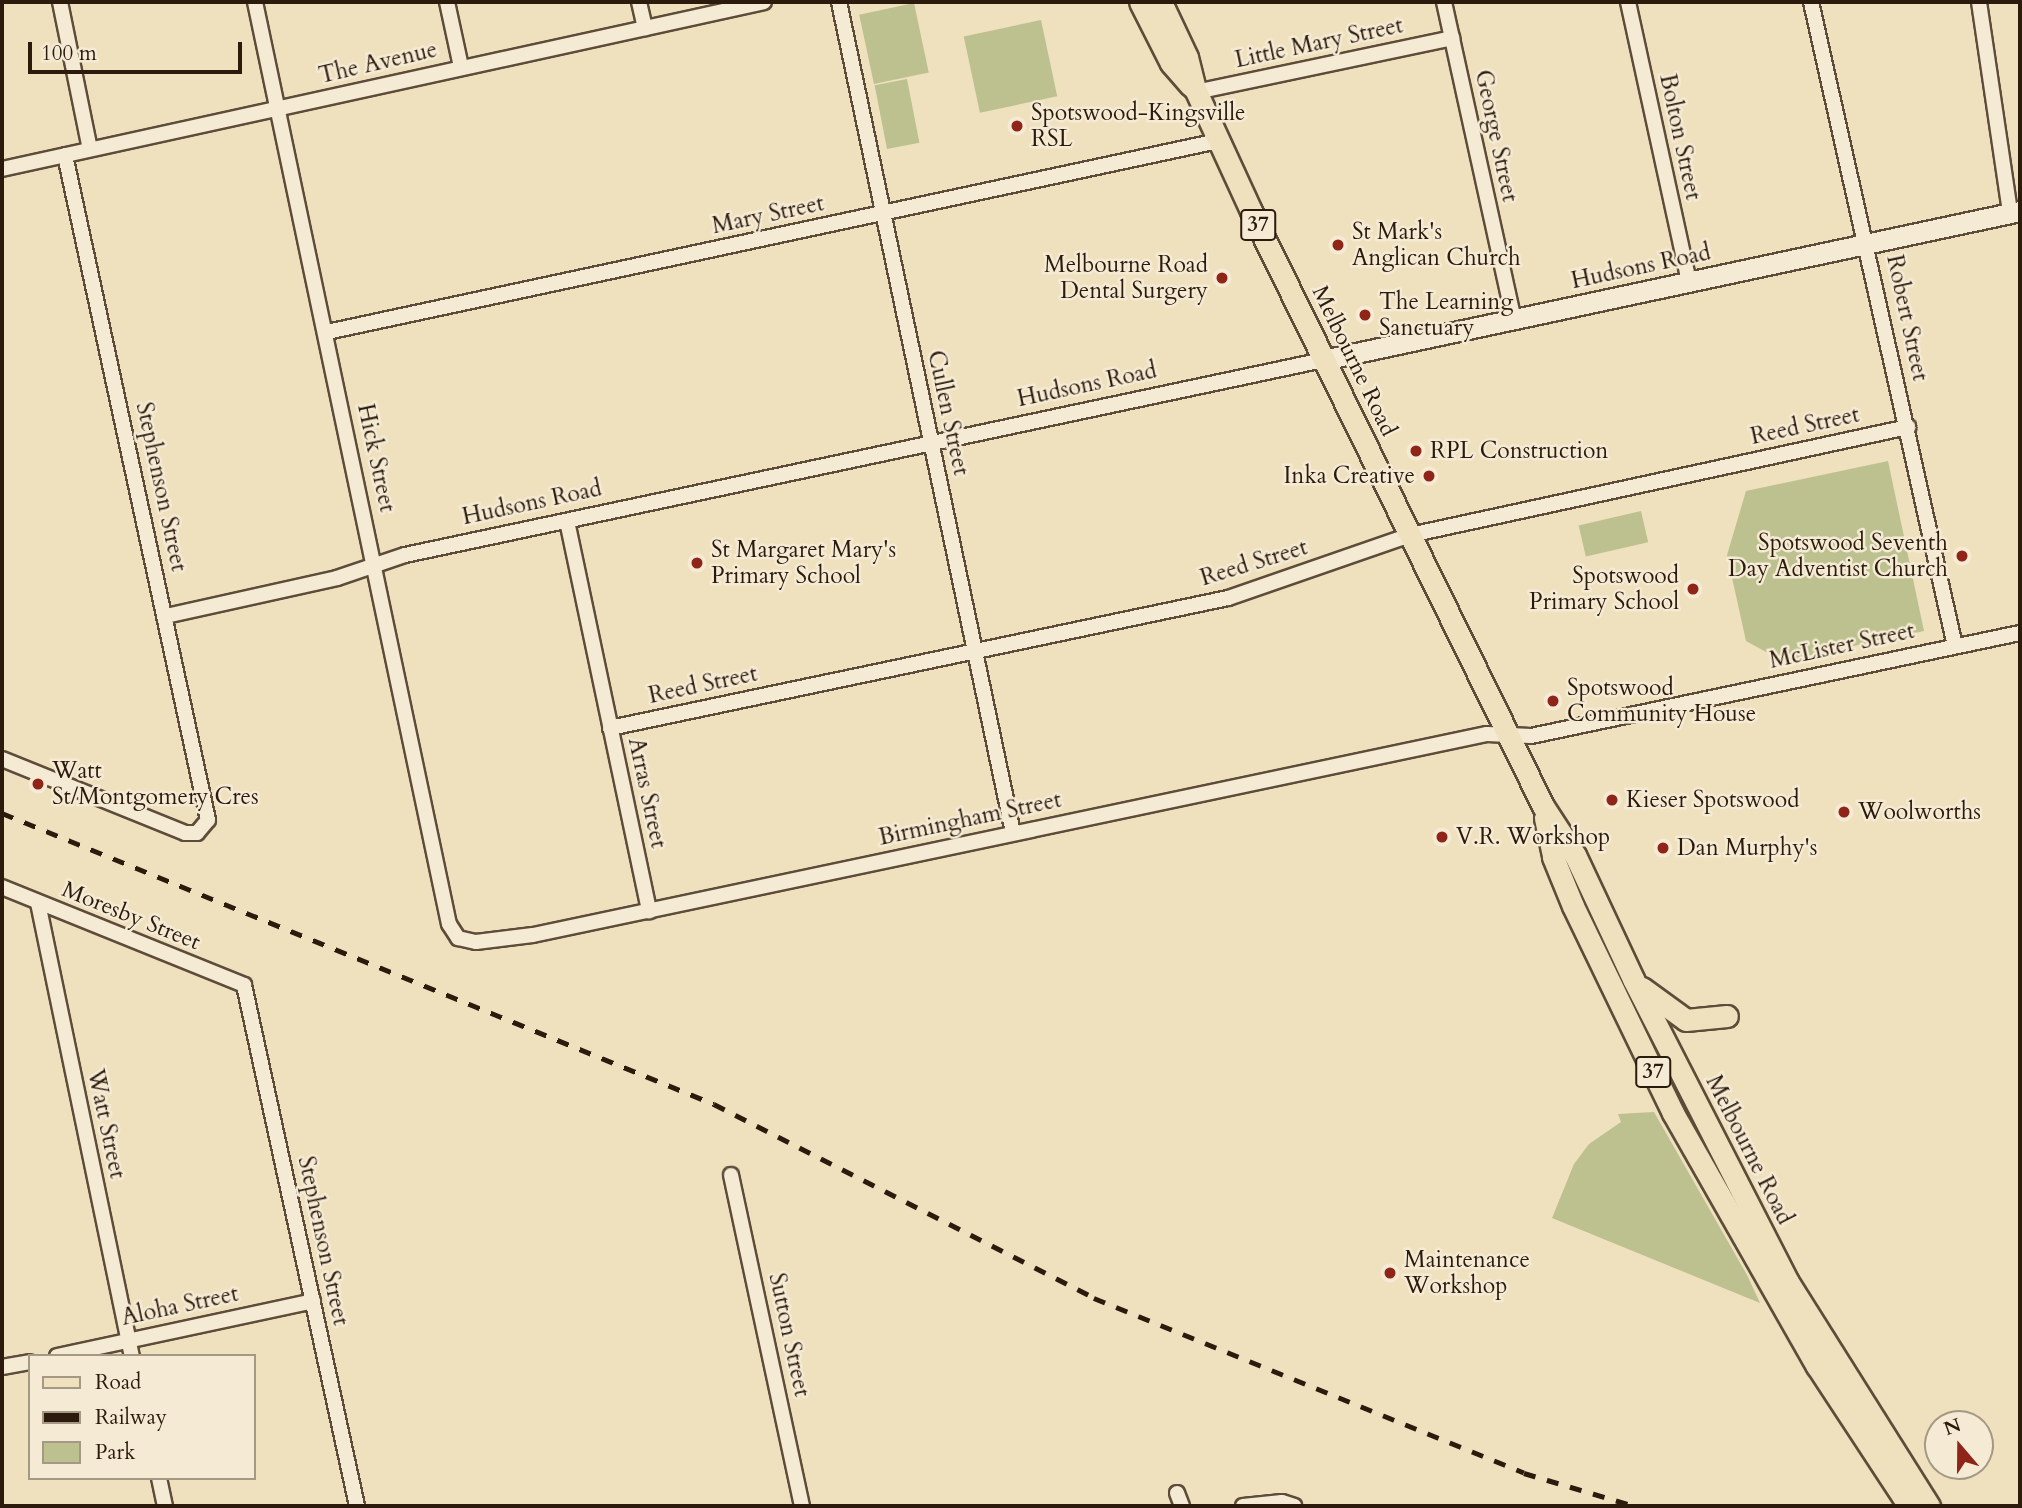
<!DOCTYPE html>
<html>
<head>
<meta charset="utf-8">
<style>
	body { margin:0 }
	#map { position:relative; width:2022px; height:1508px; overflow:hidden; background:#efe0be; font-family:Cardo,serif }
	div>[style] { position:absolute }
	.green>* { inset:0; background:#bcc18f; transform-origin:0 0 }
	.roads { filter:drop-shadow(2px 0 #5d4c39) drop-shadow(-2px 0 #5d4c39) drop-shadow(0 2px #5d4c39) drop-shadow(0 -2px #5d4c39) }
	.street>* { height:14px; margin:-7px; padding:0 7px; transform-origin:7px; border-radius:7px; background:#f5ebd5 }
	.secondary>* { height:19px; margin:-9.5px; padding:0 9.5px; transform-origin:9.5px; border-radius:9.5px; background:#f5ebd5 }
	.primary>* { height:21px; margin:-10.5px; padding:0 10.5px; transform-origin:10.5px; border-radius:10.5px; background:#efe0be }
	.rail>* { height:4.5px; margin-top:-2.25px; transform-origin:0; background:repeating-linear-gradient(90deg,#2c1b0d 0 12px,transparent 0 24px) }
	.dots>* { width:19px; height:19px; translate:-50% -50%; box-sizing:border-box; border:4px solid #f5ebd5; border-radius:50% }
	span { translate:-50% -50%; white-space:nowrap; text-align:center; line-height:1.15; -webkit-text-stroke:5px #f5ebd5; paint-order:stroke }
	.shield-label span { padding:2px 5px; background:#f5ebd5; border:2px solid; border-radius:5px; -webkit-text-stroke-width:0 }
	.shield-label { font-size:21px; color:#2c1b0d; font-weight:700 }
	.street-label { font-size:23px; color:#2c1b0d }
	.poi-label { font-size:23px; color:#2c1b0d }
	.left { translate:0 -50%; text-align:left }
	.right { translate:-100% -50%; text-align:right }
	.frame { position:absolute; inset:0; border:4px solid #2c1b0d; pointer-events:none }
	.legend { position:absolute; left:28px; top:1354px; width:228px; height:126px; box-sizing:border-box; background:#f5ebd5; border:2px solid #a59885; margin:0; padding:9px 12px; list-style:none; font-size:21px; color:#2c1b0d }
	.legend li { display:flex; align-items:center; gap:14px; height:35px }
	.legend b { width:35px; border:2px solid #a59885 }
	.north { position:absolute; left:1924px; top:1410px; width:70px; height:70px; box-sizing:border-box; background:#f5ebd5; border:2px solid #a59885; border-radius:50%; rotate:340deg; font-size:19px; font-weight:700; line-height:28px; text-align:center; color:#2c1b0d }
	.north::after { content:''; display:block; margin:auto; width:24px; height:32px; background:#8f2418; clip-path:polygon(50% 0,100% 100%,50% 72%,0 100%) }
	.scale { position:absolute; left:28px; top:42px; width:214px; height:32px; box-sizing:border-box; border:4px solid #2c1b0d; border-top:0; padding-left:9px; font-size:21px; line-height:24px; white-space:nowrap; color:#2c1b0d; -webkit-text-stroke:5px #f5ebd5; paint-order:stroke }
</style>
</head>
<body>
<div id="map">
	<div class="green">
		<i style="left:914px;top:3px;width:71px;height:56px;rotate:78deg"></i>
		<i style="left:1041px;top:20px;width:78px;height:79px;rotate:78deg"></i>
		<i style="left:907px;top:79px;width:65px;height:33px;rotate:79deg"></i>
		<i style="clip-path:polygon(1888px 461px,1924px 631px,1783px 661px,1746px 641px,1727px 555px,1746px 491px)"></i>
		<i style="left:1641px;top:511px;width:32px;height:64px;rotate:77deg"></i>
		<i style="clip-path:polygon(1654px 1112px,1747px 1275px,1760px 1303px,1552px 1218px,1574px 1164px,1589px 1144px,1621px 1122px,1618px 1114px)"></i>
	</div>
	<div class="roads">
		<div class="street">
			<i style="left:60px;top:2px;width:150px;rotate:78.5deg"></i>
			<i style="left:255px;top:2px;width:942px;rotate:78.12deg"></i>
			<i style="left:449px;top:924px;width:17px;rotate:57deg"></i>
			<i style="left:458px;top:938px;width:18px;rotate:13deg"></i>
			<i style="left:476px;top:942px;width:57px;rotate:-7deg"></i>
			<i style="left:533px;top:935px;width:975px;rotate:-11.9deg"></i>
			<i style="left:1487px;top:734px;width:44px;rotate:2.6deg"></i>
			<i style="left:1531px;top:736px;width:500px;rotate:-11.9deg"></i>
			<i style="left:447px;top:2px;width:66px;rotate:77.8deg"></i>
			<i style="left:639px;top:2px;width:27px;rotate:77deg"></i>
			<i style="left:839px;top:2px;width:849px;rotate:78.17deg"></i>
			<i style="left:1444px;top:2px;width:326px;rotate:77.6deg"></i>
			<i style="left:1628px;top:2px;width:287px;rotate:77.7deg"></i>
			<i style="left:1811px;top:2px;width:660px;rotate:77.4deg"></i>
			<i style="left:1979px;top:2px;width:213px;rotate:81.6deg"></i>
			<i style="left:1196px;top:92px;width:262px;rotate:-11.9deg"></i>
			<i style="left:2px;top:169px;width:780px;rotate:-12.36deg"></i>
			<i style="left:327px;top:332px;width:911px;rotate:-12.1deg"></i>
			<i style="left:567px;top:521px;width:399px;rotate:78.1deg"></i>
			<i style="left:166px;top:616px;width:175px;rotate:-12.5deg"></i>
			<i style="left:337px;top:578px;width:72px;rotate:-18.7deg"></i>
			<i style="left:405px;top:555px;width:938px;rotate:-11.99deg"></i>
			<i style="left:610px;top:728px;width:632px;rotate:-11.88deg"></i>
			<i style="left:1228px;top:598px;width:193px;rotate:-19.1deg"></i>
			<i style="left:1410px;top:535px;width:510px;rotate:-12.24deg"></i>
			<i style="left:2px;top:759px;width:197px;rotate:22deg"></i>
			<i style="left:185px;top:833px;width:12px"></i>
			<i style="left:197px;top:833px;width:17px;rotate:-50deg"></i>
			<i style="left:208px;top:820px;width:680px;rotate:-102.14deg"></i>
			<i style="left:2px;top:887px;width:261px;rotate:22deg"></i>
			<i style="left:244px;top:985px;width:533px;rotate:77.76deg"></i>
			<i style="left:38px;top:903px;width:463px;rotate:78.3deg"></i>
			<i style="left:731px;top:1175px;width:339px;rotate:77.9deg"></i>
			<i style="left:57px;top:1356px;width:262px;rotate:-12.1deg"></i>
			<i style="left:2px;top:1367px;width:28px;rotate:-10deg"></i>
			<i style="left:159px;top:1478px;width:29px;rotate:78deg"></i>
			<i style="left:1177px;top:1493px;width:14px;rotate:69deg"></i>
			<i style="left:1243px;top:1506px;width:39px;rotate:-6deg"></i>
			<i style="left:1282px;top:1502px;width:13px;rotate:18deg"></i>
		</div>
		<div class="secondary">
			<i style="left:1323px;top:360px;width:713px;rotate:-12.07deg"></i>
		</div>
		<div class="primary">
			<i style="left:1140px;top:2px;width:68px;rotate:63.1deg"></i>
			<i style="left:1171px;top:63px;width:30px;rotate:49deg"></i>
			<i style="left:1161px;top:2px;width:61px;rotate:64.7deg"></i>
			<i style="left:1187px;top:57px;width:33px;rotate:76deg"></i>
			<i style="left:1195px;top:89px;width:134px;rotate:65.3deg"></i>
			<i style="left:1251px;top:211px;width:663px;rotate:63.86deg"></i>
			<i style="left:1543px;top:806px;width:59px;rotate:56.9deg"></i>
			<i style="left:1575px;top:855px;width:137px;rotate:64.9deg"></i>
			<i style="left:1633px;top:979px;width:340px;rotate:62.9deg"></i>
			<i style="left:1788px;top:1282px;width:265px;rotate:57.8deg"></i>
			<i style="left:1545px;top:818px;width:40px;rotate:78deg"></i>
			<i style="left:1553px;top:857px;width:53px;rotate:67.8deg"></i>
			<i style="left:1573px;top:906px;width:230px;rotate:64.2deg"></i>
			<i style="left:1673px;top:1113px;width:291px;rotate:60.4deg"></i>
			<i style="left:1817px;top:1366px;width:168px;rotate:56.7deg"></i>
			<i style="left:1642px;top:988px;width:54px;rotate:36deg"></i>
			<i style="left:1686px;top:1020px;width:41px;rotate:-5.6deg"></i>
		</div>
	</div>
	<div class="rail">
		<i style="left:2px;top:813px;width:769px;rotate:22.23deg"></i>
		<i style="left:714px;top:1104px;width:427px;rotate:27deg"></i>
		<i style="left:1094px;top:1298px;width:464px;rotate:22.1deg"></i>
		<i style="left:1524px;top:1473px;width:116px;rotate:16.6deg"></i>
	</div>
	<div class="dots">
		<i style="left:1017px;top:126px;background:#8f2418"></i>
		<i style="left:1338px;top:245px;background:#8f2418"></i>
		<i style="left:1222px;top:278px;background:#8f2418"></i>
		<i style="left:1365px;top:315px;background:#8f2418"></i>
		<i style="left:1416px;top:451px;background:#8f2418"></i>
		<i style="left:1429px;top:476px;background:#8f2418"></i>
		<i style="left:1962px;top:556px;background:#8f2418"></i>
		<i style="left:697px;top:563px;background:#8f2418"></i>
		<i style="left:1693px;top:589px;background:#8f2418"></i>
		<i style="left:1553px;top:701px;background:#8f2418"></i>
		<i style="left:38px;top:784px;background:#8f2418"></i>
		<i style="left:1612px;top:800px;background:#8f2418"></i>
		<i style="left:1844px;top:812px;background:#8f2418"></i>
		<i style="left:1442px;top:837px;background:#8f2418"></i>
		<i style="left:1663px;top:848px;background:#8f2418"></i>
		<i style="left:1390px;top:1273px;background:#8f2418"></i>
	</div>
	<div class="shield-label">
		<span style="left:1258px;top:225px">37</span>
		<span style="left:1653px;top:1072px">37</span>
	</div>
	<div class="street-label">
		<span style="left:1319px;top:43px;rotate:-12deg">Little Mary Street</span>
		<span style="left:378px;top:63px;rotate:-13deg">The Avenue</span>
		<span style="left:1496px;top:136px;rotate:78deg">George Street</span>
		<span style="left:1680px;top:137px;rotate:78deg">Bolton Street</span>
		<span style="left:768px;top:215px;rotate:-12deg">Mary Street</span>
		<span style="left:1641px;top:267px;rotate:-12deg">Hudsons Road</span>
		<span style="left:1907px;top:318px;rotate:78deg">Robert Street</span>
		<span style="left:1354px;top:361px;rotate:64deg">Melbourne Road</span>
		<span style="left:1087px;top:385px;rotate:-12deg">Hudsons Road</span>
		<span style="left:948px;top:413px;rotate:78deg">Cullen Street</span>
		<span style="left:1805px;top:426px;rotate:-12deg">Reed Street</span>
		<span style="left:376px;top:458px;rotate:78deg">Hick Street</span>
		<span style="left:161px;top:487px;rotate:78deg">Stephenson Street</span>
		<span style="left:532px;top:503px;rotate:-12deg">Hudsons Road</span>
		<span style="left:1254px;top:563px;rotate:-17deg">Reed Street</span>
		<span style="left:1842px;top:646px;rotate:-12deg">McLister Street</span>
		<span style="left:703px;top:685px;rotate:-12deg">Reed Street</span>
		<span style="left:647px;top:793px;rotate:78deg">Arras Street</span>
		<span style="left:970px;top:819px;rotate:-12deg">Birmingham Street</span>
		<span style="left:131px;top:916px;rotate:22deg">Moresby Street</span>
		<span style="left:106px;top:1124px;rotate:78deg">Watt Street</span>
		<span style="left:1749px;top:1150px;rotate:63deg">Melbourne Road</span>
		<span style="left:323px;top:1241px;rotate:78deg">Stephenson Street</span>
		<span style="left:180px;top:1306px;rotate:-12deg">Aloha Street</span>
		<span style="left:789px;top:1335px;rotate:78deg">Sutton Street</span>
	</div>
	<div class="poi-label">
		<span class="left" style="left:1031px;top:126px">Spotswood-Kingsville<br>RSL</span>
		<span class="left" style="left:1352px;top:245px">St Mark's<br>Anglican Church</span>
		<span class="right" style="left:1208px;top:278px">Melbourne Road<br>Dental Surgery</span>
		<span class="left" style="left:1379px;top:315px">The Learning<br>Sanctuary</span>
		<span class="left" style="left:1430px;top:451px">RPL Construction</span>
		<span class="right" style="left:1415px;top:476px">Inka Creative</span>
		<span class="right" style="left:1948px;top:556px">Spotswood Seventh<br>Day Adventist Church</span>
		<span class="left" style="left:711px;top:563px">St Margaret Mary's<br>Primary School</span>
		<span class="right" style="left:1679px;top:589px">Spotswood<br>Primary School</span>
		<span class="left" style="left:1567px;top:701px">Spotswood<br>Community House</span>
		<span class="left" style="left:52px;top:784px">Watt<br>St/Montgomery Cres</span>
		<span class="left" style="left:1626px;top:800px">Kieser Spotswood</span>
		<span class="left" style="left:1858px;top:812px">Woolworths</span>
		<span class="left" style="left:1456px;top:837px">V.R. Workshop</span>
		<span class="left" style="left:1677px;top:848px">Dan Murphy's</span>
		<span class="left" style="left:1404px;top:1273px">Maintenance<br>Workshop</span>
	</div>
	<div class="frame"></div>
	<ul class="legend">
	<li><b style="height:9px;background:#efe0be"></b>Road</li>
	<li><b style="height:9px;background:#2c1b0d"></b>Railway</li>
	<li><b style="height:19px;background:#bcc18f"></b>Park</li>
	</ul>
	<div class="north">N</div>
	<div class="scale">100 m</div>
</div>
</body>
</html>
